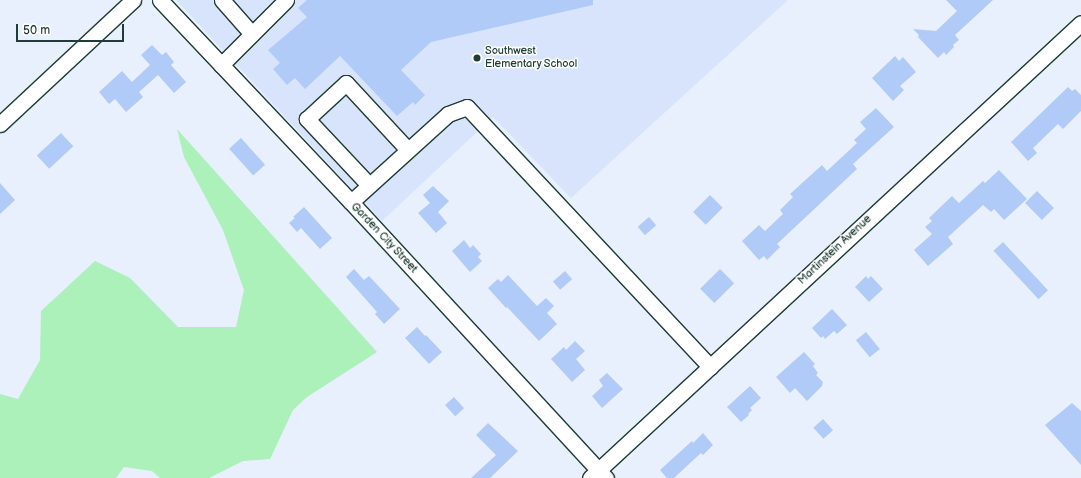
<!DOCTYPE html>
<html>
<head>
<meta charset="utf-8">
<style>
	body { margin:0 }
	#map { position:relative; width:1081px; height:478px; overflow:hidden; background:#e8effd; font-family:"Balsamiq Sans",sans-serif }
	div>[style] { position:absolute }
	.built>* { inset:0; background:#d8e4fc }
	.green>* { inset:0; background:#acf0ba }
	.building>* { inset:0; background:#b1cbf8; transform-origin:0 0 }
	.roads { filter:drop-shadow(1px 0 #1f3d34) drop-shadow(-1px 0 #1f3d34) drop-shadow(0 1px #1f3d34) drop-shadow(0 -1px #1f3d34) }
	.minor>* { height:15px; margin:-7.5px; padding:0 7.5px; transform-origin:7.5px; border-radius:7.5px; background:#fff }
	.dots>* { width:11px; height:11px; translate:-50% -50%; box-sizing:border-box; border:2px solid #fff; border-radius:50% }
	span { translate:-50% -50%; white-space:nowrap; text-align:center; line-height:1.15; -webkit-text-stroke:3px #fff; paint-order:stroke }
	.poi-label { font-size:11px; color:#1f3d34 }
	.left { translate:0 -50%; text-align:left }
	.street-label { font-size:11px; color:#1f3d34 }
	.scale { position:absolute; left:16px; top:24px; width:108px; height:18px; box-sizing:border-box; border:2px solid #1f3d34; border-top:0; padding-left:5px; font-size:12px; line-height:14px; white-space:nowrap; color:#1f3d34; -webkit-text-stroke:3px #fff; paint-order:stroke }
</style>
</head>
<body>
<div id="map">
	<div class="built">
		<i style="clip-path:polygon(176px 0,788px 0,571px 198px,493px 117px,382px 221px)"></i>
	</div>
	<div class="green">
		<i style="clip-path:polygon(177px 129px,377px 352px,307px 397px,293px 410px,270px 459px,243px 461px,209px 478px,160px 478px,152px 471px,124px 467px,116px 478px,0 478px,0 394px,18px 399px,40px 360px,41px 311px,95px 261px,130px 278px,178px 327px,236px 327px,244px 290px,223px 230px,184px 157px)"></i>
	</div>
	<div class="building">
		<i style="clip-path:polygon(307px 0,593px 0,593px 5px,431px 42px,401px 70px,425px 95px,415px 105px,413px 102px,397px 116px,340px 56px,305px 89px,295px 78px,287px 85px,273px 69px,280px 63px,268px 50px,307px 17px,298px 8px)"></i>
		<i style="clip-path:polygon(946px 0,993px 0,955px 35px,959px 40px,953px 45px,954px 47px,946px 55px,944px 52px,938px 58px,918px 37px,919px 35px,913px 29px,936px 31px,957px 11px)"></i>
		<i style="clip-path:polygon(152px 45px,162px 55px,166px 52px,174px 62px,171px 65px,186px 82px,174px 93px,158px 75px,139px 92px,143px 97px,126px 112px,115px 99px,109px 104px,99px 92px,122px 71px,132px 82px,150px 65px,141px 55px)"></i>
		<i style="clip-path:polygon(895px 56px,899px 61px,903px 57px,916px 72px,900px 86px,904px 90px,893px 101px,872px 78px)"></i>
		<i style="clip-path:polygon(1068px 87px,1072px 91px,1075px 89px,1081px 95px,1081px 111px,1063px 129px,1058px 124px,1033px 148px,1037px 153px,1028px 161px,1011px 142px)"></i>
		<i style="clip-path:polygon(876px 108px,894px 127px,853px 164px,857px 169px,777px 244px,780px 247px,767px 260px,764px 256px,759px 260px,742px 241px,759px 225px,765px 231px,783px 214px,780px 210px,793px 197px,790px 194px,822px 165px,827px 171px,857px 143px,854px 140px,866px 129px,860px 122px)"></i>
		<i style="left:61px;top:133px;width:18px;height:33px;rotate:47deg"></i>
		<i style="left:241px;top:138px;width:36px;height:16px;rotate:48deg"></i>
		<i style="clip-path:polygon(999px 170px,1027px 199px,1004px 220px,994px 209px,991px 212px,983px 205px,948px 237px,953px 244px,928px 266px,914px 250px,932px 234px,925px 227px,932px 221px,929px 218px,952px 196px,959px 203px,983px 181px,985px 183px)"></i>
		<i style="clip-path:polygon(0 183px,15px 200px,0 214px)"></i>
		<i style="clip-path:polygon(433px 186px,449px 201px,438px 212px,447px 223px,436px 233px,418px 213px,430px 203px,423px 195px)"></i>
		<i style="left:1037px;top:191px;width:24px;height:17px;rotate:45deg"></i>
		<i style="left:710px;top:195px;width:18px;height:24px;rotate:45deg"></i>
		<i style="clip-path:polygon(304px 207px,332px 238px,320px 249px,301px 228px,297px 232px,289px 223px,295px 218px,293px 217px)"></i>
		<i style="left:649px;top:217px;width:11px;height:15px;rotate:49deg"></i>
		<i style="clip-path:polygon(464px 240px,470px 248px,473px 245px,481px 254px,478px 257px,482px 261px,470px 272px,452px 251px)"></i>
		<i style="left:1003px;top:242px;width:66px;height:13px;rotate:47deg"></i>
		<i style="clip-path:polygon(354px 269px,364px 280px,369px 276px,400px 309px,384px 324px,375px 314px,377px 312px,346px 277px)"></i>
		<i style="left:720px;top:269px;width:20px;height:28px;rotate:45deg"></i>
		<i style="left:565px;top:271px;width:11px;height:16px;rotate:49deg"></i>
		<i style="clip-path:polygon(508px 275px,537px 306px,546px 298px,554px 306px,547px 313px,557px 324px,539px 341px,507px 307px,506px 308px,488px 288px,498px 279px,501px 282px)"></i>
		<i style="clip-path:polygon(866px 276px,868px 279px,871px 276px,883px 289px,869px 302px,855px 287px)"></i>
		<i style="clip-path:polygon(832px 309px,847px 325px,837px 334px,834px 331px,825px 339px,823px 336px,821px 338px,812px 328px)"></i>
		<i style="clip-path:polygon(417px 327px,425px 336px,426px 335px,442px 352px,429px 364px,405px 338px)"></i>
		<i style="left:866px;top:332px;width:22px;height:13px;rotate:51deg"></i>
		<i style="clip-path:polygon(575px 341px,585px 351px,576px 359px,585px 370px,572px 382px,551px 359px,564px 347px,566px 350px)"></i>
		<i style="clip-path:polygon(804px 352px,815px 364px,813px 366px,818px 373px,816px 375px,823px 382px,822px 386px,807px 401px,795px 388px,790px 393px,776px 377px)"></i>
		<i style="clip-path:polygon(607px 373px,623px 389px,602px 408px,592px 396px,603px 386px,599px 380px)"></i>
		<i style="clip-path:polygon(750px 386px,761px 398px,750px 408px,752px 410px,748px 414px,749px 415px,741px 422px,727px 407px)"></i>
		<i style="left:454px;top:397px;width:15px;height:12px;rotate:48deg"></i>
		<i style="clip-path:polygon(1072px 403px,1081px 411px,1081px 465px,1045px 425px)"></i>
		<i style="left:823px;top:419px;width:15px;height:13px;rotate:48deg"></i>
		<i style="clip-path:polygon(488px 423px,518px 451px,490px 478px,471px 478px,496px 455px,476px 435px)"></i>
		<i style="clip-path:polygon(703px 433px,713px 445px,703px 455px,701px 453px,674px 478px,667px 478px,660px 470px,692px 441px,693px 443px)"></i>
	</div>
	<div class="roads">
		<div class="minor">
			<i style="left:160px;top:0;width:278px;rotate:46.6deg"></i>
			<i style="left:351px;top:202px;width:376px;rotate:47.3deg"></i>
			<i style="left:222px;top:0;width:45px;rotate:48.6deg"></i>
			<i style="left:221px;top:65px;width:92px;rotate:-45deg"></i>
			<i style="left:0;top:124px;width:182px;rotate:-43deg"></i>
			<i style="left:369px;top:185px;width:91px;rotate:-133.2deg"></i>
			<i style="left:307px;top:119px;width:53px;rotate:-42.7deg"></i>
			<i style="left:346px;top:83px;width:91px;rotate:47.2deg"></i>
			<i style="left:351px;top:202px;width:131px;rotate:-42.2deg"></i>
			<i style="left:448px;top:114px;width:20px;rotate:-20deg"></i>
			<i style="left:467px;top:107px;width:356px;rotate:46.9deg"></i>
			<i style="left:590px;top:478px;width:669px;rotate:-42.82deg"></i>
		</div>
	</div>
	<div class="dots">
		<i style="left:477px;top:58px;background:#1f3d34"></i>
	</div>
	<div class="poi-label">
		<span class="left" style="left:485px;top:58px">Southwest<br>Elementary School</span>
	</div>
	<div class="street-label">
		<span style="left:384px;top:238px;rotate:47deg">Garden City Street</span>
		<span style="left:835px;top:250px;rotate:-43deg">Martinstein Avenue</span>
	</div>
	<div class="scale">50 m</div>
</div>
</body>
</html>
